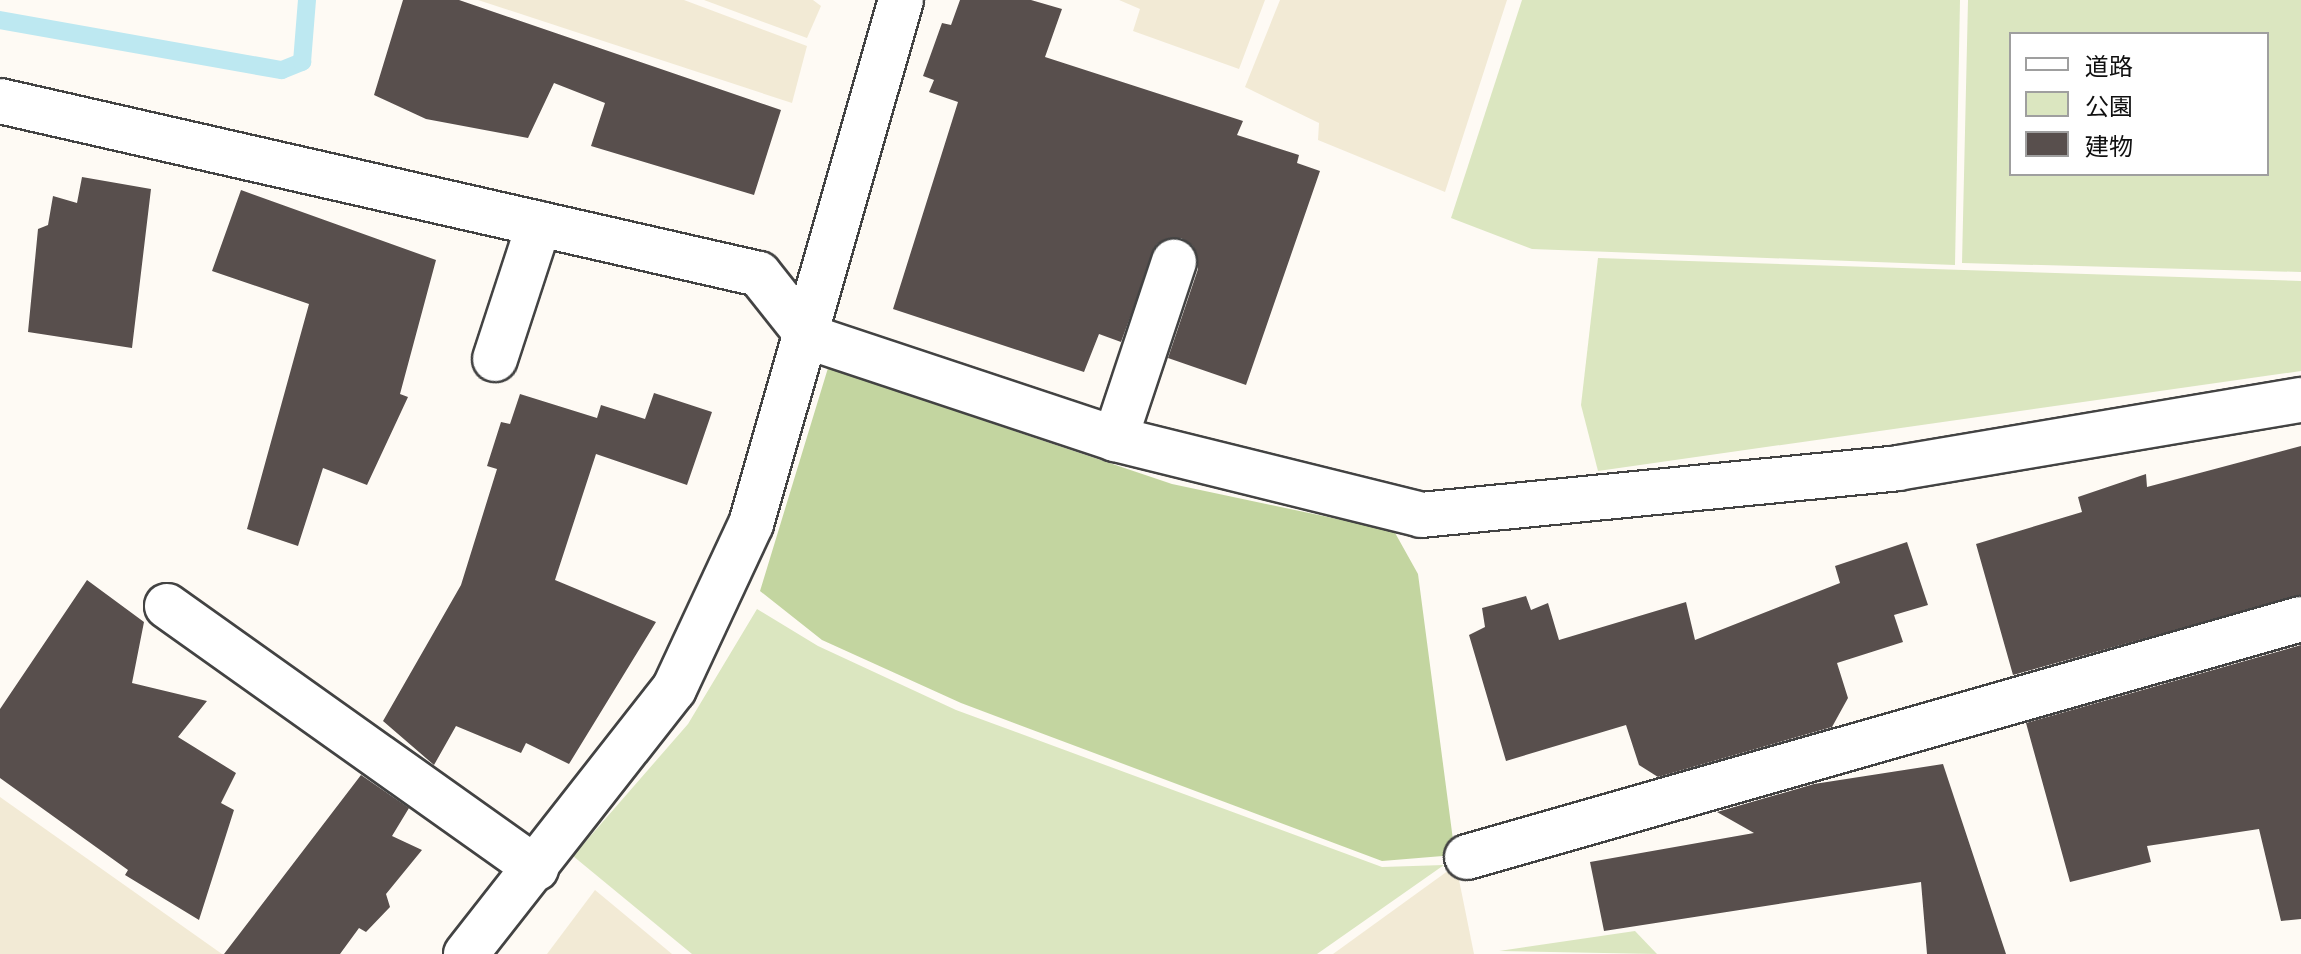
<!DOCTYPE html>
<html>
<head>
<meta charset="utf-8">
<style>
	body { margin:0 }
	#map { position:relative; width:2301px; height:954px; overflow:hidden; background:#fefaf4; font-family:"Roboto Serif","Noto Sans JP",serif }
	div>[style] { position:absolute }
	.farmland>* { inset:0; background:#f2ead5 }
	.green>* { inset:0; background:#dbe6c0 }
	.forest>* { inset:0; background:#c3d5a0 }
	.stream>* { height:18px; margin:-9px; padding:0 9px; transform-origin:9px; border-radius:9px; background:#bde8f1 }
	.building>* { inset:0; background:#584f4d }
	.roads { filter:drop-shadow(2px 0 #434343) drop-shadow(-2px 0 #434343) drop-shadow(0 2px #434343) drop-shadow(0 -2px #434343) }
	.minor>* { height:44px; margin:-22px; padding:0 22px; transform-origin:22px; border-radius:22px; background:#fff }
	span { translate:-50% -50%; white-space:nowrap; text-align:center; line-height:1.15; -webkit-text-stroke:8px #fff; paint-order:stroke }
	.legend { position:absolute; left:2009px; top:32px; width:260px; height:144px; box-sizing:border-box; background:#fff; border:2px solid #9f9f9f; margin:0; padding:10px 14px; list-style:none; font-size:24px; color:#101010 }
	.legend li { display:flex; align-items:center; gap:16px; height:40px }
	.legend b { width:40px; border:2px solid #9f9f9f }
</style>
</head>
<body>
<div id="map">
	<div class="farmland">
		<i style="clip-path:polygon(478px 0,684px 0,807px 46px,792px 103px)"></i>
		<i style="clip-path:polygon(704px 0,813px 0,821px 6px,807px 38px)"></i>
		<i style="clip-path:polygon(1119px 0,1265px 0,1239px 69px,1133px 31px,1140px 9px)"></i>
		<i style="clip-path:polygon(1280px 0,1507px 0,1445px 192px,1318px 140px,1319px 123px,1245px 87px)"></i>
		<i style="clip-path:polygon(0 797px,222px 954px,0 954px)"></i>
		<i style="clip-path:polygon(1456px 865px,1474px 954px,1333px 954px)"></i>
		<i style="clip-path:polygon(595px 890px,672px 954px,547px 954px)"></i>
	</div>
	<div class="green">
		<i style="clip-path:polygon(1522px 0,1960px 0,1955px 265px,1532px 249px,1451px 218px)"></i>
		<i style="clip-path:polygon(evenodd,1968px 0,2301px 0,2301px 272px,1962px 263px,1968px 0,2011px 34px,2267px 34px,2267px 174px,2011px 174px,2011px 34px)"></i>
		<i style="clip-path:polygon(1598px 258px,2301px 281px,2301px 371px,1598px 471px,1581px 405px)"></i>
		<i style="clip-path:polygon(757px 609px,818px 646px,956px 710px,1382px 867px,1444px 865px,1317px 954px,692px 954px,573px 856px,688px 724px)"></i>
		<i style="clip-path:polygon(1635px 931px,1657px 954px,1499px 951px)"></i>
	</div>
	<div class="forest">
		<i style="clip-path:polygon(828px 368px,1172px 484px,1394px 531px,1418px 574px,1455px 855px,1382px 861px,961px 703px,822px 640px,760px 591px)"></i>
	</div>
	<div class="stream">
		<i style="left:0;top:20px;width:286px;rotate:10.1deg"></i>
		<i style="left:282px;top:70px;width:22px;rotate:-22deg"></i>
		<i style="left:302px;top:62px;width:62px;rotate:-85.4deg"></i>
	</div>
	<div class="building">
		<i style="clip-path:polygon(403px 0,459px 0,781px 110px,754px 195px,591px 146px,605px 103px,554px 83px,528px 138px,426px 119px,374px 95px)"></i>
		<i style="clip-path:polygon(960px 0,1031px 0,1062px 9px,1045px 57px,1243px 121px,1237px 135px,1299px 155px,1297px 163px,1320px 171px,1246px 385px,1168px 358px,1198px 269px,1193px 246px,1181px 238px,1157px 244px,1121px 342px,1099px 334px,1084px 372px,893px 309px,958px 102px,929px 92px,934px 80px,923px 76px,942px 23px,951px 25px)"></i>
		<i style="clip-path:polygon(82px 177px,151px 189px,132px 348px,28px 332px,38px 229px,48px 225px,53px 196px,77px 203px)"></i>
		<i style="clip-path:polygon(241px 190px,436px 260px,400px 394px,408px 397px,367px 485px,323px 468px,298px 546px,247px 529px,309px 304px,212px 271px)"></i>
		<i style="clip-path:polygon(654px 393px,712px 412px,687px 485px,596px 454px,555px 580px,656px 622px,569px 764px,526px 743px,521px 753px,456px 726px,434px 765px,383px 721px,461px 585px,497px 469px,487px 466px,501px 422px,510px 424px,520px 394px,597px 418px,601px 405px,645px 419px)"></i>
		<i style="clip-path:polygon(2301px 446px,2301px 595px,2013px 675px,1976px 544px,2082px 512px,2078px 497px,2146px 474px,2147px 487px)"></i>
		<i style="clip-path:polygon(1907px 542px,1928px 605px,1894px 615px,1903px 642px,1837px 663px,1848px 698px,1832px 727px,1658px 777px,1639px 765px,1626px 725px,1506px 761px,1469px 635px,1485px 627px,1482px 608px,1526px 596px,1531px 610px,1548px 603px,1559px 640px,1686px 602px,1695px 640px,1840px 583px,1835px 566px)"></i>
		<i style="clip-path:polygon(87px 580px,144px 622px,132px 683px,207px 701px,178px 737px,236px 773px,221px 803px,234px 810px,199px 920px,125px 875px,128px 870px,0 778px,0 709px)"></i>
		<i style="clip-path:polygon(2301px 645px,2301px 919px,2281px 921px,2259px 829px,2147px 846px,2151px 862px,2070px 882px,2026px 723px)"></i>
		<i style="clip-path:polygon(1943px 764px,2006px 954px,1927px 954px,1921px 882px,1604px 931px,1590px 862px,1754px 833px,1717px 812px,1814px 784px)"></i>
		<i style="clip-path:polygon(361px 775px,409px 808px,392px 836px,422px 850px,386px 894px,390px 907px,366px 932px,359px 928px,340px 954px,224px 954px)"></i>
	</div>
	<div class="roads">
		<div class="minor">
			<i style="left:0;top:101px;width:778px;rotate:12.84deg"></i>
			<i style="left:759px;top:274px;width:80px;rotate:51.6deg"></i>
			<i style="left:809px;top:337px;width:323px;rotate:18.4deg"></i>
			<i style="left:1115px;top:439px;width:315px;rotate:13.9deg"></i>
			<i style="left:1421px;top:515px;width:479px;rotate:-5.6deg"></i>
			<i style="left:1898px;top:468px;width:409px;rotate:-9.6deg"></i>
			<i style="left:495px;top:359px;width:142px;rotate:-71.9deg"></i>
			<i style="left:1115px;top:439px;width:187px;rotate:-71.6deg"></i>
			<i style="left:167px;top:606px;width:453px;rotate:35.4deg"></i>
			<i style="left:1467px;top:857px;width:867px;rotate:-15.93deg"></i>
			<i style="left:466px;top:954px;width:337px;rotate:-51.9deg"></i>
			<i style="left:674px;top:689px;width:182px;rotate:-65deg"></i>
			<i style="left:751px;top:524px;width:545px;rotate:-74.03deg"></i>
		</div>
	</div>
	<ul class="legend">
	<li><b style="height:10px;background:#fff"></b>道路</li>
	<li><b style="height:22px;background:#dbe6c0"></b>公園</li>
	<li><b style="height:22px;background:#584f4d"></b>建物</li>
	</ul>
</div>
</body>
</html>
